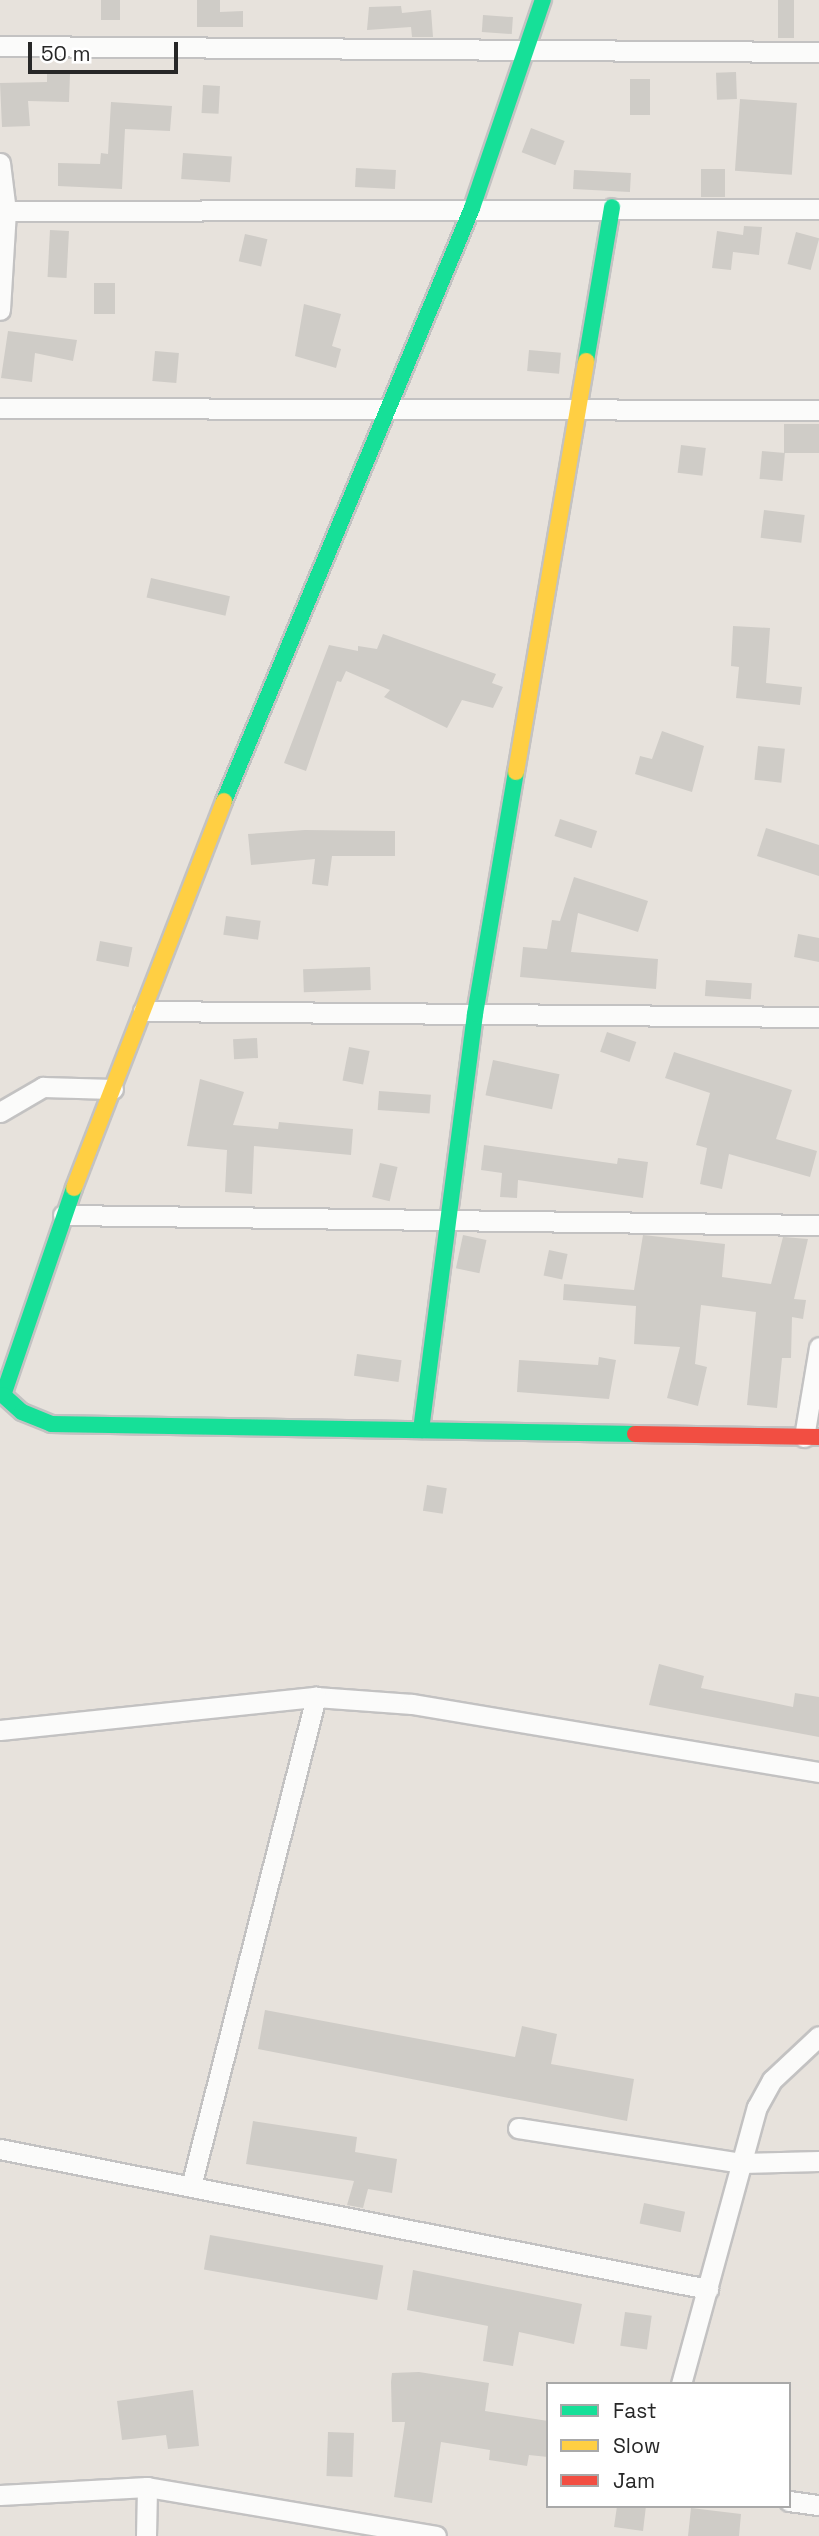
<!DOCTYPE html>
<html>
<head>
<meta charset="utf-8">
<style>
	body { margin:0 }
	#map { position:relative; width:819px; height:2536px; overflow:hidden; background:#e7e2dc; font-family:"Space Grotesk",sans-serif }
	div>[style] { position:absolute }
	.building>* { inset:0; background:#cfccc7; transform-origin:0 0 }
	.roads { filter:drop-shadow(2px 0 #c3c2c2) drop-shadow(-2px 0 #c3c2c2) drop-shadow(0 2px #c3c2c2) drop-shadow(0 -2px #c3c2c2) }
	.street>* { height:19px; margin:-9.5px; padding:0 9.5px; transform-origin:9.5px; border-radius:9.5px; background:#fbfbfa }
	.fast>* { height:16px; margin:-8px; padding:0 8px; transform-origin:8px; border-radius:8px; background:#16e098 }
	.slow>* { height:16px; margin:-8px; padding:0 8px; transform-origin:8px; border-radius:8px; background:#ffcf43 }
	.jam>* { height:16px; margin:-8px; padding:0 8px; transform-origin:8px; border-radius:8px; background:#f24e42 }
	span { translate:-50% -50%; white-space:nowrap; text-align:center; line-height:1.15; -webkit-text-stroke:5px #fff; paint-order:stroke }
	.legend { position:absolute; left:546px; top:2382px; width:245px; height:126px; box-sizing:border-box; background:#fff; border:2px solid #a9a9a9; margin:0; padding:9px 12px; list-style:none; font-size:21px; color:#272727 }
	.legend li { display:flex; align-items:center; gap:14px; height:35px }
	.legend b { width:35px; border:2px solid #a9a9a9 }
	.scale { position:absolute; left:28px; top:42px; width:150px; height:32px; box-sizing:border-box; border:4px solid #272727; border-top:0; padding-left:9px; font-size:21px; line-height:24px; white-space:nowrap; color:#272727; -webkit-text-stroke:5px #fff; paint-order:stroke }
</style>
</head>
<body>
<div id="map">
	<div class="building">
		<i style="left:101px;top:0;width:19px;height:20px"></i>
		<i style="clip-path:polygon(197px 0,220px 0,220px 12px,243px 11px,243px 27px,197px 27px)"></i>
		<i style="left:778px;top:0;width:16px;height:38px"></i>
		<i style="clip-path:polygon(401px 6px,402px 13px,431px 10px,433px 37px,412px 37px,411px 27px,367px 30px,369px 7px)"></i>
		<i style="left:483px;top:15px;width:30px;height:17px;rotate:4deg"></i>
		<i style="left:736px;top:72px;width:27px;height:20px;rotate:88deg"></i>
		<i style="clip-path:polygon(47px 73px,70px 74px,69px 102px,28px 101px,30px 126px,2px 127px,0 83px,47px 82px)"></i>
		<i style="left:630px;top:79px;width:20px;height:36px"></i>
		<i style="left:203px;top:85px;width:17px;height:28px;rotate:3deg"></i>
		<i style="left:740px;top:99px;width:57px;height:72px;rotate:4deg"></i>
		<i style="clip-path:polygon(111px 102px,172px 106px,170px 131px,125px 129px,122px 189px,58px 186px,58px 163px,100px 164px,101px 153px,108px 154px)"></i>
		<i style="left:531px;top:128px;width:36px;height:26px;rotate:21deg"></i>
		<i style="left:183px;top:153px;width:49px;height:26px;rotate:4deg"></i>
		<i style="left:356px;top:168px;width:40px;height:19px;rotate:3deg"></i>
		<i style="left:701px;top:169px;width:24px;height:28px"></i>
		<i style="left:574px;top:170px;width:57px;height:19px;rotate:3deg"></i>
		<i style="clip-path:polygon(744px 226px,762px 227px,759px 255px,733px 252px,731px 270px,712px 268px,717px 231px,743px 235px)"></i>
		<i style="left:50px;top:230px;width:19px;height:47px;rotate:3deg"></i>
		<i style="left:796px;top:232px;width:24px;height:33px;rotate:15deg"></i>
		<i style="left:245px;top:234px;width:23px;height:28px;rotate:13deg"></i>
		<i style="left:94px;top:283px;width:21px;height:31px"></i>
		<i style="clip-path:polygon(304px 304px,341px 314px,332px 346px,341px 349px,336px 368px,295px 356px)"></i>
		<i style="clip-path:polygon(8px 331px,77px 340px,73px 361px,35px 353px,32px 382px,1px 378px)"></i>
		<i style="left:529px;top:350px;width:32px;height:21px;rotate:5deg"></i>
		<i style="left:155px;top:351px;width:24px;height:30px;rotate:5deg"></i>
		<i style="left:784px;top:424px;width:35px;height:29px"></i>
		<i style="left:681px;top:445px;width:25px;height:28px;rotate:7deg"></i>
		<i style="left:762px;top:451px;width:23px;height:28px;rotate:5deg"></i>
		<i style="left:764px;top:510px;width:41px;height:28px;rotate:7deg"></i>
		<i style="left:151px;top:578px;width:81px;height:20px;rotate:13deg"></i>
		<i style="clip-path:polygon(733px 626px,770px 628px,766px 683px,802px 687px,800px 705px,736px 698px,739px 667px,731px 666px)"></i>
		<i style="clip-path:polygon(383px 634px,496px 674px,492px 683px,503px 687px,493px 708px,462px 700px,447px 728px,384px 697px,390px 690px,346px 671px,341px 682px,337px 681px,306px 771px,284px 763px,329px 645px,358px 651px,358px 646px,377px 649px)"></i>
		<i style="clip-path:polygon(662px 731px,704px 746px,692px 792px,635px 774px,640px 756px,652px 759px)"></i>
		<i style="left:758px;top:746px;width:27px;height:34px;rotate:6deg"></i>
		<i style="left:560px;top:819px;width:39px;height:18px;rotate:18deg"></i>
		<i style="clip-path:polygon(766px 828px,819px 845px,819px 876px,757px 856px)"></i>
		<i style="clip-path:polygon(305px 830px,395px 831px,395px 856px,332px 856px,328px 886px,312px 884px,315px 859px,251px 865px,248px 834px)"></i>
		<i style="clip-path:polygon(574px 877px,648px 901px,638px 932px,578px 913px,571px 952px,658px 959px,656px 989px,520px 977px,523px 947px,547px 949px,552px 920px,560px 921px)"></i>
		<i style="left:226px;top:916px;width:35px;height:19px;rotate:8deg"></i>
		<i style="clip-path:polygon(798px 934px,819px 938px,819px 962px,794px 957px)"></i>
		<i style="left:100px;top:941px;width:33px;height:20px;rotate:11deg"></i>
		<i style="left:370px;top:967px;width:23px;height:67px;rotate:88deg"></i>
		<i style="left:706px;top:980px;width:46px;height:16px;rotate:4deg"></i>
		<i style="left:607px;top:1032px;width:31px;height:21px;rotate:19deg"></i>
		<i style="left:257px;top:1038px;width:20px;height:24px;rotate:87deg"></i>
		<i style="left:349px;top:1047px;width:21px;height:34px;rotate:11deg"></i>
		<i style="clip-path:polygon(674px 1052px,792px 1090px,776px 1139px,817px 1151px,810px 1177px,729px 1154px,722px 1189px,700px 1184px,707px 1148px,696px 1145px,710px 1093px,665px 1078px)"></i>
		<i style="left:493px;top:1060px;width:68px;height:36px;rotate:12deg"></i>
		<i style="clip-path:polygon(200px 1079px,244px 1092px,233px 1125px,278px 1129px,279px 1122px,353px 1129px,351px 1155px,254px 1146px,252px 1194px,225px 1192px,227px 1150px,187px 1146px)"></i>
		<i style="left:379px;top:1091px;width:52px;height:19px;rotate:4deg"></i>
		<i style="clip-path:polygon(484px 1145px,617px 1164px,618px 1158px,648px 1162px,643px 1198px,518px 1180px,517px 1198px,500px 1197px,502px 1173px,481px 1170px)"></i>
		<i style="left:380px;top:1163px;width:18px;height:35px;rotate:13deg"></i>
		<i style="left:463px;top:1235px;width:24px;height:34px;rotate:12deg"></i>
		<i style="clip-path:polygon(643px 1235px,725px 1244px,722px 1277px,771px 1284px,783px 1237px,808px 1239px,794px 1299px,806px 1300px,803px 1319px,792px 1317px,791px 1358px,782px 1358px,777px 1408px,747px 1405px,756px 1312px,701px 1305px,695px 1364px,707px 1367px,698px 1406px,667px 1398px,680px 1347px,634px 1344px,636px 1306px,563px 1300px,564px 1284px,634px 1290px)"></i>
		<i style="left:549px;top:1250px;width:19px;height:26px;rotate:12deg"></i>
		<i style="left:357px;top:1354px;width:45px;height:22px;rotate:8deg"></i>
		<i style="clip-path:polygon(599px 1357px,616px 1360px,609px 1399px,517px 1392px,519px 1360px,598px 1365px)"></i>
		<i style="left:427px;top:1485px;width:20px;height:26px;rotate:9deg"></i>
		<i style="clip-path:polygon(659px 1664px,704px 1676px,701px 1688px,793px 1707px,795px 1693px,819px 1697px,819px 1737px,649px 1705px)"></i>
		<i style="clip-path:polygon(265px 2010px,515px 2057px,522px 2026px,557px 2034px,551px 2064px,634px 2079px,627px 2121px,258px 2049px)"></i>
		<i style="clip-path:polygon(253px 2121px,357px 2137px,355px 2152px,397px 2159px,392px 2193px,368px 2189px,363px 2208px,347px 2205px,354px 2181px,246px 2164px)"></i>
		<i style="left:644px;top:2203px;width:42px;height:21px;rotate:12deg"></i>
		<i style="left:210px;top:2235px;width:176px;height:35px;rotate:10deg"></i>
		<i style="clip-path:polygon(413px 2270px,582px 2304px,574px 2344px,519px 2332px,513px 2366px,483px 2361px,488px 2326px,407px 2310px)"></i>
		<i style="left:625px;top:2312px;width:27px;height:34px;rotate:8deg"></i>
		<i style="clip-path:polygon(419px 2372px,489px 2383px,485px 2411px,548px 2421px,548px 2457px,529px 2455px,527px 2466px,489px 2460px,490px 2450px,441px 2442px,432px 2503px,394px 2497px,405px 2422px,392px 2422px,391px 2382px,392px 2373px)"></i>
		<i style="clip-path:polygon(193px 2390px,199px 2446px,168px 2449px,166px 2435px,122px 2440px,117px 2401px)"></i>
		<i style="left:328px;top:2432px;width:26px;height:44px;rotate:2deg"></i>
		<i style="clip-path:polygon(617px 2506px,646px 2506px,643px 2531px,614px 2527px)"></i>
		<i style="clip-path:polygon(691px 2508px,741px 2514px,739px 2536px,688px 2536px)"></i>
	</div>
	<div class="roads">
		<div class="street">
			<i style="left:0;top:46px;width:819px;rotate:0.42deg"></i>
			<i style="left:0;top:163px;width:48px;rotate:82.9deg"></i>
			<i style="left:6px;top:211px;width:99px;rotate:93.5deg"></i>
			<i style="left:0;top:211px;width:819px;rotate:-0.14deg"></i>
			<i style="left:0;top:408px;width:819px;rotate:0.14deg"></i>
			<i style="left:143px;top:1011px;width:676px;rotate:0.51deg"></i>
			<i style="left:0;top:1112px;width:50px;rotate:-30.2deg"></i>
			<i style="left:43px;top:1087px;width:70px;rotate:1.6deg"></i>
			<i style="left:63px;top:1215px;width:756px;rotate:0.76deg"></i>
			<i style="left:804px;top:1437px;width:91px;rotate:-80.5deg"></i>
			<i style="left:0;top:1730px;width:318px;rotate:-6deg"></i>
			<i style="left:316px;top:1697px;width:96px;rotate:4.2deg"></i>
			<i style="left:412px;top:1704px;width:413px;rotate:9.5deg"></i>
			<i style="left:518px;top:2128px;width:227px;rotate:8.9deg"></i>
			<i style="left:742px;top:2163px;width:77px;rotate:-1.5deg"></i>
			<i style="left:0;top:2149px;width:722px;rotate:11.19deg"></i>
			<i style="left:191px;top:2186px;width:505px;rotate:-75.66deg"></i>
			<i style="left:681px;top:2384px;width:287px;rotate:-74.7deg"></i>
			<i style="left:757px;top:2107px;width:31px;rotate:-61deg"></i>
			<i style="left:772px;top:2080px;width:64px;rotate:-43.1deg"></i>
			<i style="left:0;top:2495px;width:147px;rotate:-3.1deg"></i>
			<i style="left:147px;top:2487px;width:293px;rotate:9.6deg"></i>
			<i style="left:789px;top:2501px;width:30px;rotate:8deg"></i>
			<i style="left:146px;top:2536px;width:49px;rotate:-88.8deg"></i>
		</div>
		<div class="fast">
			<i style="left:586px;top:361px;width:156px;rotate:-80.4deg"></i>
			<i style="left:224px;top:801px;width:643px;rotate:-67.3deg"></i>
			<i style="left:472px;top:208px;width:220px;rotate:-71.2deg"></i>
			<i style="left:74px;top:1188px;width:219px;rotate:108.9deg"></i>
			<i style="left:3px;top:1395px;width:25px;rotate:42deg"></i>
			<i style="left:22px;top:1412px;width:31px;rotate:22deg"></i>
			<i style="left:51px;top:1424px;width:584px;rotate:0.98deg"></i>
			<i style="left:421px;top:1430px;width:419px;rotate:-82.6deg"></i>
			<i style="left:475px;top:1014px;width:245px;rotate:-80.4deg"></i>
		</div>
		<div class="slow">
			<i style="left:516px;top:772px;width:417px;rotate:-80.3deg"></i>
			<i style="left:74px;top:1188px;width:415px;rotate:-68.8deg"></i>
		</div>
		<div class="jam">
			<i style="left:635px;top:1434px;width:184px;rotate:0.9deg"></i>
		</div>
	</div>
	<ul class="legend">
	<li><b style="height:9px;background:#16e098"></b>Fast</li>
	<li><b style="height:9px;background:#ffcf43"></b>Slow</li>
	<li><b style="height:9px;background:#f24e42"></b>Jam</li>
	</ul>
	<div class="scale">50 m</div>
</div>
</body>
</html>
